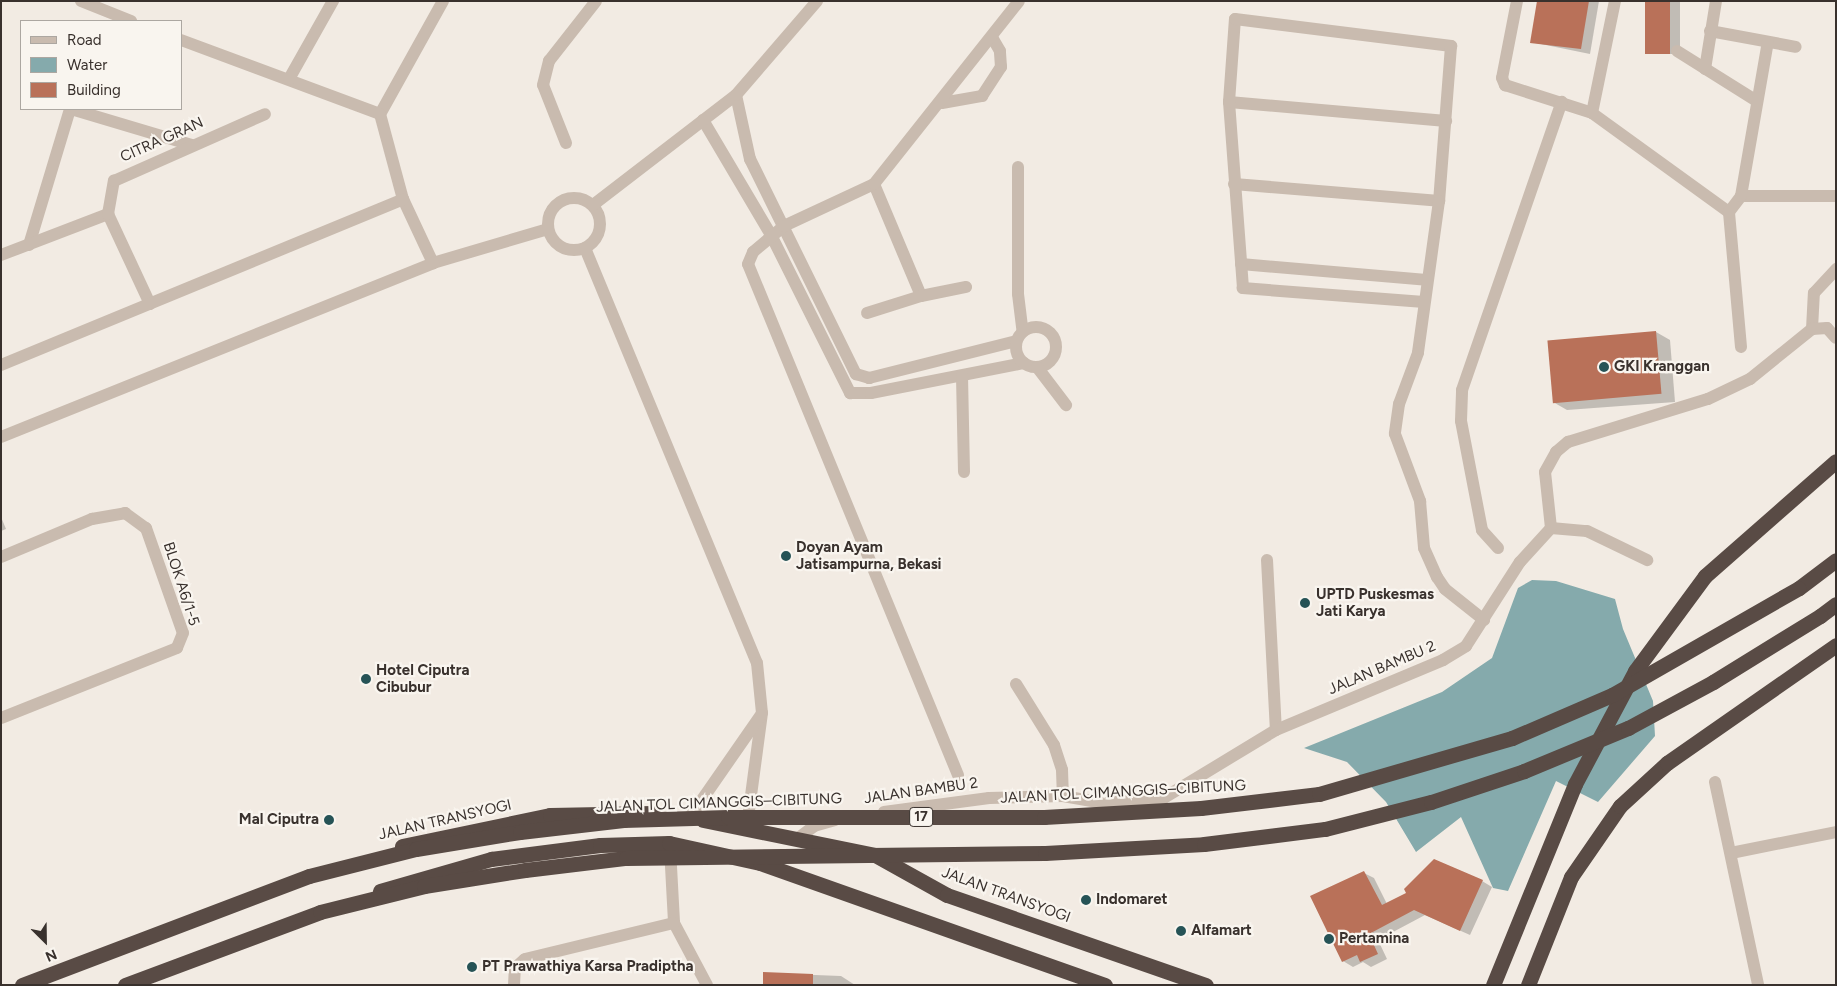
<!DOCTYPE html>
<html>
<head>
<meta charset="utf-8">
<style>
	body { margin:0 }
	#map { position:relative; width:1837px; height:986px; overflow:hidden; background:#f2ebe3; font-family:Figtree,sans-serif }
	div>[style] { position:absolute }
	.water>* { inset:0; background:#85aaac }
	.shadow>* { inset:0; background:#0003; transform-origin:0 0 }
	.building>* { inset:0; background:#b97159; transform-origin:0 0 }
	.street>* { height:12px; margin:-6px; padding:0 6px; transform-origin:6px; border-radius:6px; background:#c9bbaf }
	.street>.ring { margin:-6px; padding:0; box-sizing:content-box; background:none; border:12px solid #c9bbaf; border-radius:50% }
	.highway>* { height:15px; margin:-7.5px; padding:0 7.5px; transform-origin:7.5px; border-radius:7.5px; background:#594b45 }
	.highway-bridge>* { height:15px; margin:-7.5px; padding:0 7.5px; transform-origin:7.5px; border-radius:7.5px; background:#594b45 }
	.dots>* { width:14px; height:14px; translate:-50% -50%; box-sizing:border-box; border:2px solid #f9f5ef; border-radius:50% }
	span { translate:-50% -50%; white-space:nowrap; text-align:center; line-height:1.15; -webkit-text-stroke:4.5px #f9f5ef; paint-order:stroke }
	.shield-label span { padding:1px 4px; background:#f9f5ef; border:1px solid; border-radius:4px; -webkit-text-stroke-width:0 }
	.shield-label { font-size:14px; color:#39312d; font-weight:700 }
	.street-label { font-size:15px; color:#39312d }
	.poi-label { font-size:15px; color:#39312d; font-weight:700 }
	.left { translate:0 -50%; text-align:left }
	.right { translate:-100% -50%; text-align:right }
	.frame { position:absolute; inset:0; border:2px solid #39312d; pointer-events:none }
	.legend { position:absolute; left:20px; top:20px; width:162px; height:90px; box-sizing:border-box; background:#f9f5ef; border:1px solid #aca7a1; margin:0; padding:6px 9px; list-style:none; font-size:15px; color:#39312d }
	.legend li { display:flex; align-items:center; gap:10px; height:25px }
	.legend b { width:25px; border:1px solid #aca7a1 }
	.north { position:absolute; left:20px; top:916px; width:50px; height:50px; -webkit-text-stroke:4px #f9f5ef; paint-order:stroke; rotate:157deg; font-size:14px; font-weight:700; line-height:20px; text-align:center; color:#39312d }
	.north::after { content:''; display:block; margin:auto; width:18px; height:22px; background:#39312d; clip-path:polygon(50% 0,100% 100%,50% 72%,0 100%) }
</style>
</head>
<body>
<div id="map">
	<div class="water">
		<i style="clip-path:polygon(1532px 580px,1556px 581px,1615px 599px,1623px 629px,1653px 701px,1655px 736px,1598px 802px,1556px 781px,1508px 891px,1493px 888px,1461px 817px,1416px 852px,1386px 802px,1347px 762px,1304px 748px,1442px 692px,1492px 658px,1518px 588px)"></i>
	</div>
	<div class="shadow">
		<i style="clip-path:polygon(1538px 1px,1599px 1px,1590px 54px,1531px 42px)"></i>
		<i style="left:1646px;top:1px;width:34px;height:53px"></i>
		<i style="clip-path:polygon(1656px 332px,1670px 340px,1675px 402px,1567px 410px,1553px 402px)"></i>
		<i style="clip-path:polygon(1px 517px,6px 529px,1px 531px)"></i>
		<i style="clip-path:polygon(1364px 873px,1374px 878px,1387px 904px,1482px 881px,1492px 887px,1470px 935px,1425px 915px,1378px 940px,1387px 959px,1371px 967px,1363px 962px,1353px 967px,1343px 961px)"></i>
		<i style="clip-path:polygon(764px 973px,841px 976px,855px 985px,764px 985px)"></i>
	</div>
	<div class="building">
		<i style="clip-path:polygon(1537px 1px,1589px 1px,1581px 49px,1530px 43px)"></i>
		<i style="left:1645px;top:1px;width:25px;height:53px"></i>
		<i style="left:1656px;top:331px;width:63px;height:109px;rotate:85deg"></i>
		<i style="clip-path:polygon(1434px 859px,1483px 880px,1460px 931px,1414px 910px,1369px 934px,1378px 954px,1360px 962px,1357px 955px,1342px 962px,1310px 896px,1364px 871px,1382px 905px,1406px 893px,1404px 889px)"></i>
		<i style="clip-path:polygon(763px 972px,813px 974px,813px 985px,763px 985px)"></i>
	</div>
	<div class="street">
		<i style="left:81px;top:1px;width:54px;rotate:21.8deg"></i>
		<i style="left:443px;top:1px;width:129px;rotate:119.1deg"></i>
		<i style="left:380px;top:114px;width:88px;rotate:74.9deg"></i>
		<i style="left:403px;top:199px;width:71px;rotate:64.9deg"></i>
		<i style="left:433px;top:263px;width:120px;rotate:-16.5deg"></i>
		<i style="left:1517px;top:1px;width:78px;rotate:101deg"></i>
		<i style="left:1502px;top:78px;width:8px;rotate:67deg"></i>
		<i style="left:1505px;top:85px;width:91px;rotate:17.8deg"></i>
		<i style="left:1592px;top:113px;width:169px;rotate:35.9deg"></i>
		<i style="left:1710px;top:31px;width:87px;rotate:10.5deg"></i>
		<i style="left:181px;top:40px;width:212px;rotate:20.4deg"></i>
		<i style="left:1677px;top:51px;width:92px;rotate:32.1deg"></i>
		<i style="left:1705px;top:69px;width:69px;rotate:-80.8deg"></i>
		<i style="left:289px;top:79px;width:90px;rotate:-60.6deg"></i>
		<i style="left:736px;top:95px;width:66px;rotate:77.7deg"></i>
		<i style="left:750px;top:159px;width:240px;rotate:63.8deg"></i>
		<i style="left:856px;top:374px;width:14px;rotate:17deg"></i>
		<i style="left:869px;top:378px;width:152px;rotate:-14.1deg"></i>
		<i style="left:1229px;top:102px;width:218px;rotate:5deg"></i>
		<i style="left:942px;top:103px;width:41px;rotate:-9.9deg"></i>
		<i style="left:982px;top:96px;width:35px;rotate:-57deg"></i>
		<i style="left:1001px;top:67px;width:16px;rotate:-94deg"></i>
		<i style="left:1000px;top:51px;width:16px;rotate:-120deg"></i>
		<i style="left:71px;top:109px;width:126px;rotate:16.6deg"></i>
		<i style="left:1592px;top:113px;width:114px;rotate:-78.4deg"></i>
		<i style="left:703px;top:120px;width:134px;rotate:59.4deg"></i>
		<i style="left:771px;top:235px;width:177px;rotate:63.4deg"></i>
		<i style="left:850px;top:393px;width:21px"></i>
		<i style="left:871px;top:393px;width:156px;rotate:-11.1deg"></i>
		<i style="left:566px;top:143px;width:62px;rotate:-111.6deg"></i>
		<i style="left:543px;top:85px;width:25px;rotate:-76deg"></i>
		<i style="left:549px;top:61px;width:76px;rotate:-51.9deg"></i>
		<i style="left:1018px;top:167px;width:127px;rotate:90deg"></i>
		<i style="left:1018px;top:294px;width:38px;rotate:83deg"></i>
		<i style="left:874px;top:184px;width:121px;rotate:67.2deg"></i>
		<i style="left:921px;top:296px;width:46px;rotate:-11.3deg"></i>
		<i style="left:1234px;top:184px;width:206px;rotate:4.7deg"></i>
		<i style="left:1741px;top:196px;width:95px"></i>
		<i class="ring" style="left:548px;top:198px;width:40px;height:40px"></i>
		<i style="left:593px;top:205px;width:180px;rotate:-37.6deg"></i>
		<i style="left:736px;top:95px;width:124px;rotate:-49.2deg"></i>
		<i style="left:29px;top:245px;width:142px;rotate:-73.2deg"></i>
		<i style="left:585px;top:248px;width:449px;rotate:67.5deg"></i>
		<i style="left:757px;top:663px;width:50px;rotate:84.3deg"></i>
		<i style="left:762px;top:713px;width:113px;rotate:97.6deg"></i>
		<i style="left:1px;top:255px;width:115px;rotate:-21deg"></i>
		<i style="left:1241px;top:264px;width:186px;rotate:4.9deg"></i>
		<i style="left:1424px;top:302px;width:182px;rotate:-175.6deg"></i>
		<i style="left:1243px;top:288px;width:187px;rotate:-94.3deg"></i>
		<i style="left:1229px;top:102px;width:83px;rotate:-85.9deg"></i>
		<i style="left:1235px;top:19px;width:218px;rotate:7.1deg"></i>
		<i style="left:1451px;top:46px;width:155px;rotate:94.4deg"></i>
		<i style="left:1439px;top:201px;width:153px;rotate:97.9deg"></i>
		<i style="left:1418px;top:353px;width:54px;rotate:110.4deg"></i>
		<i style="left:1399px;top:404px;width:30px;rotate:98deg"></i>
		<i style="left:1395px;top:434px;width:72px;rotate:69.5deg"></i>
		<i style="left:1420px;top:501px;width:47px;rotate:85.1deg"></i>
		<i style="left:1424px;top:548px;width:32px;rotate:66deg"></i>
		<i style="left:1437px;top:577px;width:14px;rotate:56deg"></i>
		<i style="left:1445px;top:589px;width:50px;rotate:38.5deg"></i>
		<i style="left:150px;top:304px;width:99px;rotate:-115deg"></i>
		<i style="left:108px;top:214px;width:34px;rotate:-80deg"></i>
		<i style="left:114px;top:181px;width:165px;rotate:-23.9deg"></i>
		<i style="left:867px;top:313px;width:57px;rotate:-17.5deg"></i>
		<i class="ring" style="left:1016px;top:327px;width:28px;height:28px"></i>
		<i style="left:1812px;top:329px;width:36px;rotate:-87deg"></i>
		<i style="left:1814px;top:293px;width:33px;rotate:-47deg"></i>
		<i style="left:1741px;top:347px;width:136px;rotate:-95.1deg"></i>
		<i style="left:1729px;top:212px;width:20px;rotate:-53deg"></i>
		<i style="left:1741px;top:196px;width:156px;rotate:-80.1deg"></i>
		<i style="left:1px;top:365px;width:435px;rotate:-22.4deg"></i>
		<i style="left:1037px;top:367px;width:48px;rotate:52.7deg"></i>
		<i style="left:962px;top:376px;width:96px;rotate:88.8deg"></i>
		<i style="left:1px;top:437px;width:466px;rotate:-21.9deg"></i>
		<i style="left:1551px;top:528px;width:36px;rotate:5deg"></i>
		<i style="left:1587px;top:531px;width:67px;rotate:25.8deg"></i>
		<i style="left:1498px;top:548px;width:24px;rotate:-132deg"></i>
		<i style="left:1482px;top:530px;width:111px;rotate:-100.9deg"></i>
		<i style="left:1461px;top:421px;width:31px;rotate:-88deg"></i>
		<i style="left:1462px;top:390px;width:305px;rotate:-70.9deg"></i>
		<i style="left:1px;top:557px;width:99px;rotate:-22.7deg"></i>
		<i style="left:92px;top:519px;width:34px;rotate:-10deg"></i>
		<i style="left:125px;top:513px;width:26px;rotate:36deg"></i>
		<i style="left:146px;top:528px;width:111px;rotate:70.6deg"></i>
		<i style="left:183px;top:633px;width:16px;rotate:112deg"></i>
		<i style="left:177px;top:648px;width:189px;rotate:158.3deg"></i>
		<i style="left:1267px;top:560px;width:170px;rotate:87deg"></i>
		<i style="left:1016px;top:684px;width:72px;rotate:58.1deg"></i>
		<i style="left:1054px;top:745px;width:26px;rotate:72deg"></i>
		<i style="left:1062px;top:770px;width:26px;rotate:88deg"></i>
		<i style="left:958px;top:775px;width:552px;rotate:-112.34deg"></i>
		<i style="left:748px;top:264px;width:13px;rotate:-67deg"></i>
		<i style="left:753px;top:252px;width:40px;rotate:-40deg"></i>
		<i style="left:784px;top:226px;width:99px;rotate:-25deg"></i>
		<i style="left:874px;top:184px;width:233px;rotate:-51.6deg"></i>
		<i style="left:1715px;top:782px;width:208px;rotate:78deg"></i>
		<i style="left:884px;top:812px;width:106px;rotate:-7.6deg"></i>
		<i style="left:989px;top:798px;width:74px;rotate:-1.5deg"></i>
		<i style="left:1063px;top:796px;width:41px;rotate:9.9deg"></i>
		<i style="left:1103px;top:803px;width:59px;rotate:-3.9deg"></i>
		<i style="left:1162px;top:799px;width:133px;rotate:-31.2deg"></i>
		<i style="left:1276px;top:730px;width:181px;rotate:-22.7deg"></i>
		<i style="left:1443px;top:660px;width:27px;rotate:-31deg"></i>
		<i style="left:1466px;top:646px;width:100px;rotate:-57.3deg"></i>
		<i style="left:1520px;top:562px;width:46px;rotate:-47.6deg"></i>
		<i style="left:1551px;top:528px;width:56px;rotate:-96.1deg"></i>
		<i style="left:1545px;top:472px;width:23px;rotate:-61deg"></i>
		<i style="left:1556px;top:452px;width:16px;rotate:-40deg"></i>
		<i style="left:1568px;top:442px;width:146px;rotate:-17.1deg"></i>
		<i style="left:1708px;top:399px;width:47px;rotate:-25.5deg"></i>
		<i style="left:1750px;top:379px;width:80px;rotate:-38.9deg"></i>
		<i style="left:1812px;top:329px;width:15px;rotate:-4deg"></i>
		<i style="left:1827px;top:328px;width:13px;rotate:48deg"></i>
		<i style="left:690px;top:817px;width:124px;rotate:-55.2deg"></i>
		<i style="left:797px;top:839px;width:21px;rotate:-37deg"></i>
		<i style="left:814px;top:826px;width:22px;rotate:-16deg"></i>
		<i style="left:670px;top:848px;width:75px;rotate:86.9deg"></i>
		<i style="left:1731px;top:853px;width:107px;rotate:-11.3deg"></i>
		<i style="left:674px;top:923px;width:70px;rotate:62deg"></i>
		<i style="left:514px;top:985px;width:17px;rotate:-87deg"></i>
		<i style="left:515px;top:968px;width:13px;rotate:-42deg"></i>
		<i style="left:525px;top:959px;width:153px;rotate:-13.6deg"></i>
	</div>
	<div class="highway">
		<i style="left:1799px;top:588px;width:46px;rotate:-37.1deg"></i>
		<i style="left:1820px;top:616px;width:20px;rotate:-37deg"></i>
		<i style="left:703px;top:820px;width:176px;rotate:11.5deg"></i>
		<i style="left:875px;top:855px;width:82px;rotate:29.1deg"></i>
		<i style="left:947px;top:895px;width:274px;rotate:19.2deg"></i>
		<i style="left:402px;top:846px;width:151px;rotate:-11.8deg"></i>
		<i style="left:550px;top:815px;width:103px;rotate:-1.1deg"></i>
		<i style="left:380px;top:891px;width:116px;rotate:-16.1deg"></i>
		<i style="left:491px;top:859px;width:110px;rotate:-7.3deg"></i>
		<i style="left:600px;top:845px;width:69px;rotate:-1.7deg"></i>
		<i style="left:669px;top:843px;width:93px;rotate:12.4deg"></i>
		<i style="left:760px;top:863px;width:366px;rotate:19.5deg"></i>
		<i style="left:1493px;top:985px;width:217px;rotate:-67.8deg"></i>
		<i style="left:1575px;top:784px;width:128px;rotate:-62deg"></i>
		<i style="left:1635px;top:671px;width:118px;rotate:-53.6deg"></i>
		<i style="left:1705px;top:576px;width:174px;rotate:-41.3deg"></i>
		<i style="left:1528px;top:985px;width:116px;rotate:-68.3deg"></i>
		<i style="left:1571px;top:877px;width:86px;rotate:-55.4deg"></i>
		<i style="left:1620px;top:806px;width:64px;rotate:-42.5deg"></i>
		<i style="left:1667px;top:763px;width:206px;rotate:-34.9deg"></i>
	</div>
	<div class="highway-bridge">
		<i style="left:22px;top:985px;width:307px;rotate:-20.8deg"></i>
		<i style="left:309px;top:876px;width:110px;rotate:-14.2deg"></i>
		<i style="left:416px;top:849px;width:105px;rotate:-9.3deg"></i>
		<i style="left:520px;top:832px;width:104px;rotate:-6.6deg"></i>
		<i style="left:623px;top:820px;width:105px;rotate:-1.6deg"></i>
		<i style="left:728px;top:817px;width:316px"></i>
		<i style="left:1044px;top:817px;width:157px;rotate:-3.3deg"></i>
		<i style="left:1201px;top:808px;width:119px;rotate:-6.8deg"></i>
		<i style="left:1319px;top:794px;width:201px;rotate:-16.2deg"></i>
		<i style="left:1512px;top:738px;width:109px;rotate:-23.3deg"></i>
		<i style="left:1612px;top:695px;width:215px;rotate:-29.8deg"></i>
		<i style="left:125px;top:985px;width:208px;rotate:-20.5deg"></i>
		<i style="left:320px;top:912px;width:107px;rotate:-14deg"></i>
		<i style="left:424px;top:886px;width:102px;rotate:-9deg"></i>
		<i style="left:525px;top:870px;width:102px;rotate:-6.8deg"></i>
		<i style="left:626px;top:858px;width:419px;rotate:-0.7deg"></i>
		<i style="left:1045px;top:853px;width:159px;rotate:-3.2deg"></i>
		<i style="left:1204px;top:844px;width:122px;rotate:-7.1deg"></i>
		<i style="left:1325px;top:829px;width:109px;rotate:-14.3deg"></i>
		<i style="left:1431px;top:802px;width:98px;rotate:-18.4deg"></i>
		<i style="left:1524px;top:771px;width:113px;rotate:-22.5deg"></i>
		<i style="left:1628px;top:728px;width:97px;rotate:-28.4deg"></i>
		<i style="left:1713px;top:682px;width:126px;rotate:-31.7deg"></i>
	</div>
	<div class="dots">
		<i style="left:1604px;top:367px;background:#265356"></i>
		<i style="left:786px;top:556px;background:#265356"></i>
		<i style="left:1305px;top:603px;background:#265356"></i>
		<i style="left:366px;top:679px;background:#265356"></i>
		<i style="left:329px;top:820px;background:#265356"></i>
		<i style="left:1086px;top:900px;background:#265356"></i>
		<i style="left:1181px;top:931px;background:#265356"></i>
		<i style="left:1329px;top:939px;background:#265356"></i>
		<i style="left:472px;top:967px;background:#265356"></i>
	</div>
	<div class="shield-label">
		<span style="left:921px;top:817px">17</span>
	</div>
	<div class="street-label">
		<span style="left:162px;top:140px;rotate:-24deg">CITRA GRAN</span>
		<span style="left:181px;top:584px;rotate:72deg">BLOK A6/1-5</span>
		<span style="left:1382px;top:668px;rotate:-23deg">JALAN BAMBU 2</span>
		<span style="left:921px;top:791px;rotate:-8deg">JALAN BAMBU 2</span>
		<span style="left:1123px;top:792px;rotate:-3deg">JALAN TOL CIMANGGIS–CIBITUNG</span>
		<span style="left:719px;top:803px;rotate:-2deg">JALAN TOL CIMANGGIS–CIBITUNG</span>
		<span style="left:445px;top:820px;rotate:-13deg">JALAN TRANSYOGI</span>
		<span style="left:1006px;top:895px;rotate:20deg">JALAN TRANSYOGI</span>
	</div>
	<div class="poi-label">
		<span class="left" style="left:1614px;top:367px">GKI Kranggan</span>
		<span class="left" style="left:796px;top:556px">Doyan Ayam<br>Jatisampurna, Bekasi</span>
		<span class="left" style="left:1316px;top:603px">UPTD Puskesmas<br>Jati Karya</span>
		<span class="left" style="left:376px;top:679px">Hotel Ciputra<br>Cibubur</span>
		<span class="right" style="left:319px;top:820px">Mal Ciputra</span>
		<span class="left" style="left:1096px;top:900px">Indomaret</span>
		<span class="left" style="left:1191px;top:931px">Alfamart</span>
		<span class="left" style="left:1339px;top:939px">Pertamina</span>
		<span class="left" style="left:482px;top:967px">PT Prawathiya Karsa Pradiptha</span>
	</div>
	<div class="frame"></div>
	<ul class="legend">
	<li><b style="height:6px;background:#c9bbaf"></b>Road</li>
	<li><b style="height:14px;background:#85aaac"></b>Water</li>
	<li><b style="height:14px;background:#b97159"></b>Building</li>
	</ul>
	<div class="north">N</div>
</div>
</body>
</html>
